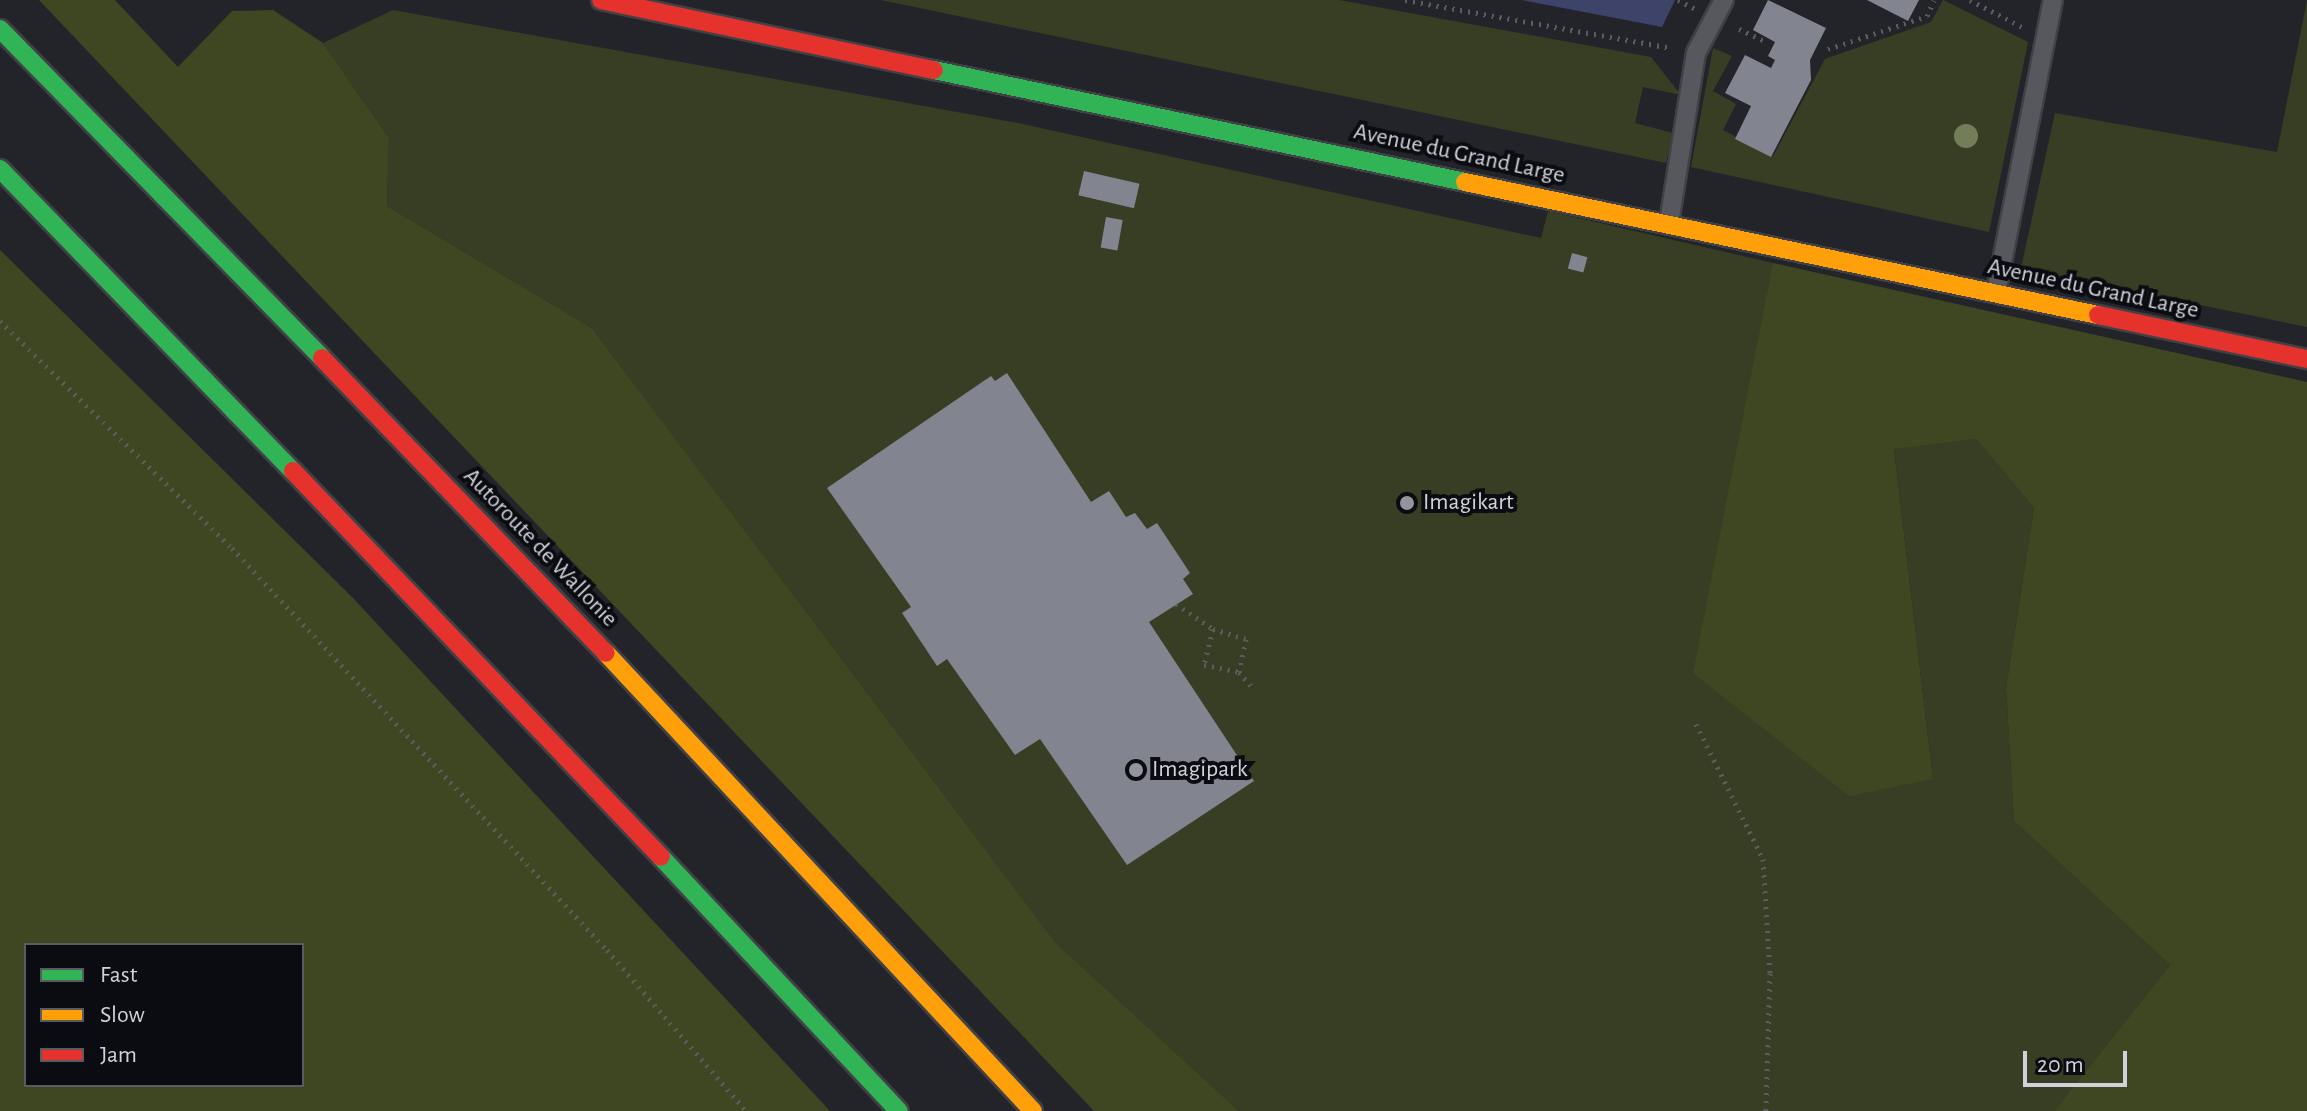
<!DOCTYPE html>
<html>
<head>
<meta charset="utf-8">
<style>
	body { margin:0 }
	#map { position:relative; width:2307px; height:1111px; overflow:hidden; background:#23242a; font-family:"Alegreya Sans",sans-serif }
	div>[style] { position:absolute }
	.green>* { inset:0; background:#373e24 }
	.forest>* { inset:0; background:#3e4722 }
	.water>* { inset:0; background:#3e4369 }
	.building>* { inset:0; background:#828490; transform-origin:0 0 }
	.path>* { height:5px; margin-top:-2.5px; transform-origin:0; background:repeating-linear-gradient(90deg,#5b5b60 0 2px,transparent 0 8px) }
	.roads { filter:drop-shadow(2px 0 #404146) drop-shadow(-2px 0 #404146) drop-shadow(0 2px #404146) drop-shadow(0 -2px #404146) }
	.lane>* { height:18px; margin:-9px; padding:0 9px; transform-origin:9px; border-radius:9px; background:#57585d }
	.fast>* { height:18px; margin:-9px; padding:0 9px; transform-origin:9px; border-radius:9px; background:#30b455 }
	.slow>* { height:18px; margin:-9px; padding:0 9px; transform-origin:9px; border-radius:9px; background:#ff9f0a }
	.jam>* { height:18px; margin:-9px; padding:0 9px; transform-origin:9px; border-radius:9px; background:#e5322d }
	.trees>* { width:24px; height:24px; margin:-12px; border-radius:50%; background:#737e59 }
	.dots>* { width:22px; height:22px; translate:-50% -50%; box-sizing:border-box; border:4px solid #0b0c11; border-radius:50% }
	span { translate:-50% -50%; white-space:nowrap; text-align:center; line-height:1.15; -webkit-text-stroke:8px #0b0c11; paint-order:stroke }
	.street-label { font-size:24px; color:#d0d2da }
	.poi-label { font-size:24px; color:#d0d2da }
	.left { translate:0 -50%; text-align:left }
	.legend { position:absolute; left:24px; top:943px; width:280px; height:144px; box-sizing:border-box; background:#0b0c11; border:2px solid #5a5b61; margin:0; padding:10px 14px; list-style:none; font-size:24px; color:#d0d2da }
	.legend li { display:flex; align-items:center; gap:16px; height:40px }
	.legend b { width:40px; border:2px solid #5a5b61 }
	.scale { position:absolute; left:2023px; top:1051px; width:104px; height:36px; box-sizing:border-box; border:4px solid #d0d2da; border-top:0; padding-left:10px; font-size:24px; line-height:28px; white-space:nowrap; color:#d0d2da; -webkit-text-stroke:6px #0b0c11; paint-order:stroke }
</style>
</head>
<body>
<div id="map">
	<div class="green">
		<i style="clip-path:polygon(881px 0,1339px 0,1651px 57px,1681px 95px,1643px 87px,1635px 123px,1673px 133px,1666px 163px)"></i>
		<i style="clip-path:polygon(1943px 0,2028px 42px,1989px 232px,1691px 167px,1713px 48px,1732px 56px,1713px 91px,1736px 104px,1723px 130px,1773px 156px,1825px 59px,1931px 22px)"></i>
		<i style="clip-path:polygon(2307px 0,2307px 327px,2021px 268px,2055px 113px,2277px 152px)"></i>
		<i style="clip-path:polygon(393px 10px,1018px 123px,1541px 238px,1548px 211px,1773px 263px,1933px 779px,1894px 448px,1976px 439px,2034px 508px,2006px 688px,2014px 821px,2170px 965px,2054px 1111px,1239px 1111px,1056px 943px,592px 328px,387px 206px,389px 138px,323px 43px)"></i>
	</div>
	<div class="forest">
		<i style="clip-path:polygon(39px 0,115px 0,178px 67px,232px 11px,273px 10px,323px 43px,389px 138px,387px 206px,592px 328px,1056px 943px,1239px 1111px,1094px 1111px)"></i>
		<i style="clip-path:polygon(evenodd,0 250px,352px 597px,830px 1111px,0 1111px,0 250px,302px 945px,302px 1085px,26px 1085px,26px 945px,302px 945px)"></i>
		<i style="clip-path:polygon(1773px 263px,2307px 382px,2307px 1111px,2054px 1111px,2170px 965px,2014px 821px,2006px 688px,2034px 508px,1976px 439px,1894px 449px,1933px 779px,1849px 796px,1693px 673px)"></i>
	</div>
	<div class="water">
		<i style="clip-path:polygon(1522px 0,1675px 0,1662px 27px)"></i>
	</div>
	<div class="building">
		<i style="clip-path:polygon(1768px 0,1826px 28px,1810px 60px,1811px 80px,1771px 157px,1735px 139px,1751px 106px,1725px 93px,1745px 55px,1771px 68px,1775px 60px,1768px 56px,1775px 42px,1753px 30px)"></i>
		<i style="clip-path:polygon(1867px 0,1919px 0,1908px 21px)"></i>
		<i style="left:1084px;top:171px;width:57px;height:25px;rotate:13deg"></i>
		<i style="left:1106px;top:217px;width:17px;height:31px;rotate:10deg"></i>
		<i style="left:1572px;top:253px;width:16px;height:16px;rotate:15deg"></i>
		<i style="clip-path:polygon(1007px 373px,1091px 502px,1109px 491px,1126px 517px,1135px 513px,1147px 529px,1157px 523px,1190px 573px,1183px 579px,1193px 594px,1149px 622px,1254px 781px,1127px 865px,1040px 739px,1015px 755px,947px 659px,937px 666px,902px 613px,911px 607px,827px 488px,991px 376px,995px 381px)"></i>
	</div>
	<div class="path">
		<i style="left:1405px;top:0;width:271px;rotate:10.2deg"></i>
		<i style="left:1678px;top:0;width:18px;rotate:27deg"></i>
		<i style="left:1970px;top:0;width:59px;rotate:27.4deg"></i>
		<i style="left:1739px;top:29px;width:31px;rotate:25deg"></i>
		<i style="left:1828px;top:49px;width:104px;rotate:-18.4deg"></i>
		<i style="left:1927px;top:16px;width:17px;rotate:-66deg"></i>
		<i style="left:0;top:321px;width:325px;rotate:44.4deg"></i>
		<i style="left:232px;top:548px;width:550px;rotate:46.99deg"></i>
		<i style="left:607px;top:950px;width:213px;rotate:49.2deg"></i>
		<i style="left:1176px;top:604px;width:45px;rotate:34deg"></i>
		<i style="left:1213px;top:629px;width:34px;rotate:17deg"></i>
		<i style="left:1246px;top:639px;width:34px;rotate:102deg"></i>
		<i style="left:1239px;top:672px;width:20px;rotate:49deg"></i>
		<i style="left:1213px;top:629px;width:37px;rotate:104deg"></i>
		<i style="left:1204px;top:665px;width:36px;rotate:11deg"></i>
		<i style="left:1696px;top:724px;width:151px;rotate:63.6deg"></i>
		<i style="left:1763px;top:859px;width:114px;rotate:86.5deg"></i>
		<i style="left:1770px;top:973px;width:138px;rotate:91.7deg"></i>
	</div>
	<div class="roads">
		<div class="lane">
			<i style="left:1669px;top:223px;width:172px;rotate:-81deg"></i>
			<i style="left:1696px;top:53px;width:60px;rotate:-62.2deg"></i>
			<i style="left:1996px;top:293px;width:298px;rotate:-79deg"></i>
		</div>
		<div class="fast">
			<i style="left:0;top:29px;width:460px;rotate:45.6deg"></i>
			<i style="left:934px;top:70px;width:543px;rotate:11.91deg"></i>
			<i style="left:0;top:169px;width:421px;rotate:45.9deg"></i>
			<i style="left:661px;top:857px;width:348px;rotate:46.9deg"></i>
		</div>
		<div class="slow">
			<i style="left:1465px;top:182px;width:647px;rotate:11.87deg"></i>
			<i style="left:606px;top:653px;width:626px;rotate:47.01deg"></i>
		</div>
		<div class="jam">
			<i style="left:601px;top:0;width:340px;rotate:11.9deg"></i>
			<i style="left:2098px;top:315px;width:214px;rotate:11.9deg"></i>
			<i style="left:322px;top:358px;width:409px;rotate:46.1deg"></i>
			<i style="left:293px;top:471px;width:533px;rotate:46.37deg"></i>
		</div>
	</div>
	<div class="trees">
		<i style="left:1966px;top:136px"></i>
	</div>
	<div class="dots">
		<i style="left:1407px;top:503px;background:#93959c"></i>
		<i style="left:1136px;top:770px;background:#93959c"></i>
	</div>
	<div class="street-label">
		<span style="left:1459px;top:154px;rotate:12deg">Avenue du Grand Large</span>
		<span style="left:2093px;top:289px;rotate:12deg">Avenue du Grand Large</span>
		<span style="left:540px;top:548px;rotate:46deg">Autoroute de Wallonie</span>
	</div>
	<div class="poi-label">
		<span class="left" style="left:1423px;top:503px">Imagikart</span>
		<span class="left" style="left:1152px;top:770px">Imagipark</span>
	</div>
	<ul class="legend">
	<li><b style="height:10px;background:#30b455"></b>Fast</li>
	<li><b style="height:10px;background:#ff9f0a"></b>Slow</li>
	<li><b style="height:10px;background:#e5322d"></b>Jam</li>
	</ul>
	<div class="scale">20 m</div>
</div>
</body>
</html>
